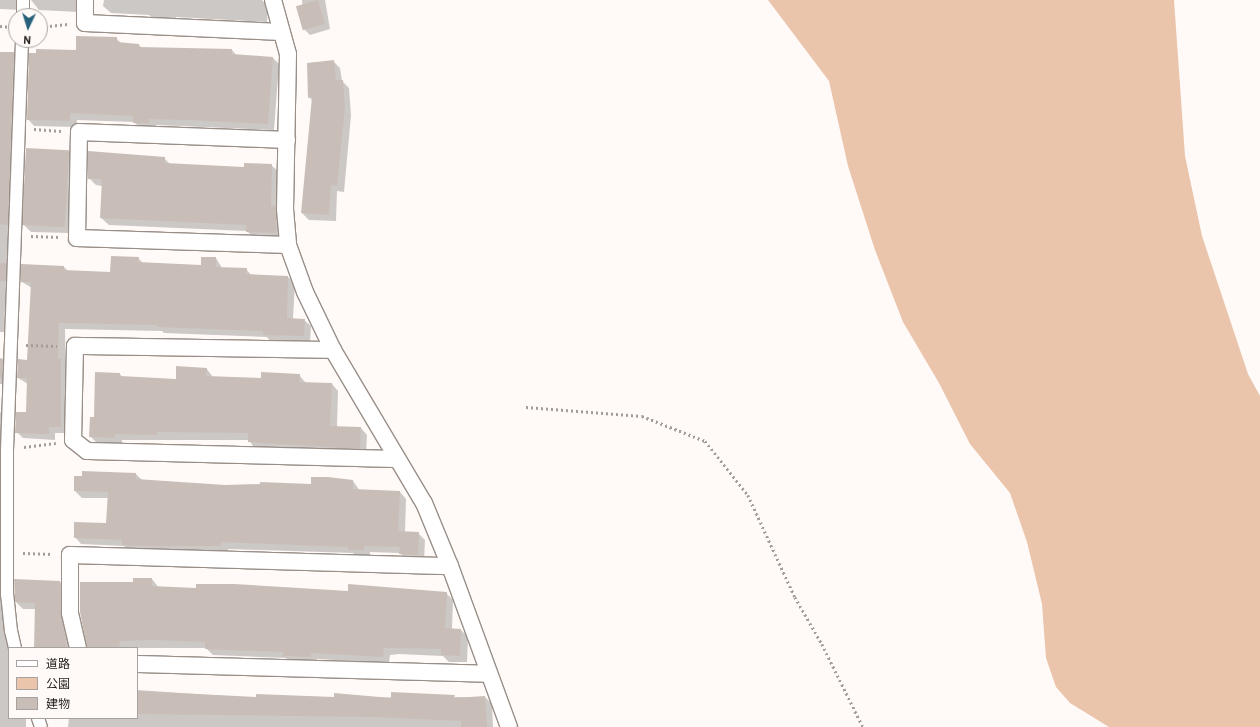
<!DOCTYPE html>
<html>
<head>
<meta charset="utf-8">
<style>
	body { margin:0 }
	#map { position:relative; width:1260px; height:727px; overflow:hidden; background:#fffaf7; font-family:Overpass,"Noto Sans JP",sans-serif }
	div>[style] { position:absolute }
	.green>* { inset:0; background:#ebc4ac }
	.shadow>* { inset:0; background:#0003 }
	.building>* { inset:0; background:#c9beb7; transform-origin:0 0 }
	.path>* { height:2.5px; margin-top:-1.25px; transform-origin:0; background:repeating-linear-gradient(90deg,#a29d9a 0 2px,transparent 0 5px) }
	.roads { filter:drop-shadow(1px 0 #998f88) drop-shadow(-1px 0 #998f88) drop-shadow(0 1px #998f88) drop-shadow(0 -1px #998f88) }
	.pedestrian>* { height:12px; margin:-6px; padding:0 6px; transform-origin:6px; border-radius:6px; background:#fff }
	.minor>* { height:16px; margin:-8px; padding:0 8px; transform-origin:8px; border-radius:8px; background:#fff }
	span { translate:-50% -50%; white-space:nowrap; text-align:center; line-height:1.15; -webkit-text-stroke:3px #fffaf7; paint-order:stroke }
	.legend { position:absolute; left:8px; top:647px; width:130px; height:72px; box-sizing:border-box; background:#fffaf7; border:1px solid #a6a29f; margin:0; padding:5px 7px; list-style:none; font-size:12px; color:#211d1a }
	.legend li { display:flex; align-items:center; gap:8px; height:20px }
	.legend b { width:20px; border:1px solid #a6a29f }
	.north { position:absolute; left:8px; top:8px; width:40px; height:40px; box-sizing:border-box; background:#fffaf7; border:1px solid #a6a29f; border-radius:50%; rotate:184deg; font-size:11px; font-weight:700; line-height:16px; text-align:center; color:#211d1a }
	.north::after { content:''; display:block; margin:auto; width:14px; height:18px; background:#27617a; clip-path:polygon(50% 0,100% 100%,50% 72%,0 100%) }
</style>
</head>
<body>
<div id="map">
	<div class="green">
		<i style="clip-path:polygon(768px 0,1174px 0,1185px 156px,1202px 236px,1248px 374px,1260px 396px,1260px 727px,1109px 727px,1070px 703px,1056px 687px,1046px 658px,1042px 604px,1027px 542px,1010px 493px,970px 444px,939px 383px,903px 322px,875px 250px,848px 166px,829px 81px)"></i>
	</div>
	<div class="shadow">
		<i style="clip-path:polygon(0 0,29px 0,24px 3px,22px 10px,0 9px)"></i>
		<i style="clip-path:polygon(31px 0,78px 0,78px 12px,39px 10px)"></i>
		<i style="clip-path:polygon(104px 0,262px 0,268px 6px,267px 22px,176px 17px,176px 20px,153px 19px,149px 15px,111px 13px,103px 6px)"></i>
		<i style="clip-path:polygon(302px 0,325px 0,330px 29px,310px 35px,304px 29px)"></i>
		<i style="clip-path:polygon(116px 38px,122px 44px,139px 45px,142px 48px,232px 50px,237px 56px,273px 58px,279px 64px,274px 130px,156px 125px,156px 130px,141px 129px,134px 122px,77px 120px,76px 127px,34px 126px,28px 119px,77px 51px)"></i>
		<i style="clip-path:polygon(0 52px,14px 53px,20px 60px,12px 288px,6px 288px,4px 332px,0 332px)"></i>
		<i style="clip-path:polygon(333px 61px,340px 68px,342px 81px,349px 88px,351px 115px,344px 192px,337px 191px,336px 221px,309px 220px,302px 213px,313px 101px,309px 97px)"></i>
		<i style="clip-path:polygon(69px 151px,76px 158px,70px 233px,31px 232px,24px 225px)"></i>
		<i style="clip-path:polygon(164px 158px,170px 164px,244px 168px,271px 165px,279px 172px,282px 240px,254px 238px,247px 231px,109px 225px,101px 218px,102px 186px,96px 185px,89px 178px)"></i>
		<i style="clip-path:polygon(138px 258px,144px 264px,202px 266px,216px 258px,222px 268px,246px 269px,252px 276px,288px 277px,295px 283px,293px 319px,304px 320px,311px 326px,310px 342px,270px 341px,267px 337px,164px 333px,162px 331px,65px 329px,67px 433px,55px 433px,55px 440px,23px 438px,16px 431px,27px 413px,28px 384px,18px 378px,28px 361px,32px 288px,22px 282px,63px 266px,68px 271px,111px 273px)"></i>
		<i style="clip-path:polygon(0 359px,10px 367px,9px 384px,0 384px)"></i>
		<i style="clip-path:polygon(206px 368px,213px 377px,262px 379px,299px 375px,306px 383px,332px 384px,338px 391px,337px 427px,361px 428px,367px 435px,366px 455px,255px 449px,249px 440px,122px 440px,122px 444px,97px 443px,90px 436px,95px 418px,120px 374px,123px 378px,176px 380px)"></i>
		<i style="clip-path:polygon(0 412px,8px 419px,7px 437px,0 437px)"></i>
		<i style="clip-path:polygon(136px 474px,142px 480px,225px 486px,312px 485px,312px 478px,353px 481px,360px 491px,400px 492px,406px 499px,405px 532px,418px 533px,425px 540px,424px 561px,407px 560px,400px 553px,370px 552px,370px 557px,356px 556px,353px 553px,228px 549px,228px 552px,130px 552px,124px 546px,81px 544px,75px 537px,107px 524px,108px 498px,82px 498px,75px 491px)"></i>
		<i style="clip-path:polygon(152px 579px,159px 588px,446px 593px,453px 600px,452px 629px,461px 630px,468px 637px,467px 662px,449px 662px,443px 656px,399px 654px,390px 655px,389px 663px,317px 659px,317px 663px,290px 662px,286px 658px,213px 655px,206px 648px,89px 648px,134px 583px)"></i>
		<i style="clip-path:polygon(16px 580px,60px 582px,67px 589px,73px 648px,35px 648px,36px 609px,23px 609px,16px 602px)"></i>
		<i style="clip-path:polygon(0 581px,6px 587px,9px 632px,9px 718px,26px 718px,26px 727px,0 727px)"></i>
		<i style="clip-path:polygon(137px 690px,257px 698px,485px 697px,492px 704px,493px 727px,68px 727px,69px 718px,137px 718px)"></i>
	</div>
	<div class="building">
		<i style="left:318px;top:0;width:25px;height:23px;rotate:74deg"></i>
		<i style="clip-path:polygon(76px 36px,117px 37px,117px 42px,139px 44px,139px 47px,232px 49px,232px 54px,273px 57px,268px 124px,189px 120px,149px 119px,149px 123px,133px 123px,133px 116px,70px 113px,70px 121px,27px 120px,29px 53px,36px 53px,36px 49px,76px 50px)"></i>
		<i style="clip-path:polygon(0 52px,14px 52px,8px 225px,0 224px)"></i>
		<i style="clip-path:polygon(334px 60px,336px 80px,343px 80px,345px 108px,337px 186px,331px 185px,329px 215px,301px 213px,312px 97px,308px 98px,307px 63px)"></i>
		<i style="left:26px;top:148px;width:43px;height:77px;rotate:3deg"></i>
		<i style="clip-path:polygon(88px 151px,165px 157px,165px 163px,244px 167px,244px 163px,272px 164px,271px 206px,276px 206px,276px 233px,246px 232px,246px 225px,100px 218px,102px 179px,88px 179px)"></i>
		<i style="clip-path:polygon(111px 256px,139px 257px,138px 262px,201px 265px,201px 257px,216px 257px,216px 267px,247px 268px,246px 274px,288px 276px,287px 318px,305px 319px,304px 336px,263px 335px,263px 331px,157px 327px,157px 325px,59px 323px,58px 359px,61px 359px,61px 427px,49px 427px,49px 434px,15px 433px,16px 412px,26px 412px,27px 378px,17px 378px,18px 359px,27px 360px,31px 282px,21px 282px,21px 264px,64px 266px,64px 270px,110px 272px)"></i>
		<i style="left:0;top:263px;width:6px;height:18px"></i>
		<i style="clip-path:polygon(0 358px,3px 359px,2px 378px,0 378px)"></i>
		<i style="clip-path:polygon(176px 366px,207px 368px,206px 376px,261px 378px,261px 372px,300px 374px,300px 382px,332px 383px,330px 426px,361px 427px,360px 449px,248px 442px,248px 433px,157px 432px,157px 435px,115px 434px,115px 438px,89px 437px,90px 417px,94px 417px,95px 372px,120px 373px,120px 376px,176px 379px)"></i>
		<i style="clip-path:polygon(82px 471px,136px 473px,136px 479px,225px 485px,260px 484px,260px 482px,311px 484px,311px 477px,328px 477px,353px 480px,353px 489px,400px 491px,398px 531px,419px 532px,418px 555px,399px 554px,400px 547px,364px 546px,364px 550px,348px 550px,348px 547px,221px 542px,221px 546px,141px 546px,122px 545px,122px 540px,74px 538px,74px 522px,106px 523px,108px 492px,74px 491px,74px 476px,82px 476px)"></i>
		<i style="clip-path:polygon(133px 578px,152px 578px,152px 586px,196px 588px,196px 584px,234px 584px,348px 591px,348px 584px,447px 592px,445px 628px,461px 629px,460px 656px,441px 655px,441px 649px,392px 648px,384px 648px,383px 657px,311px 653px,311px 657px,283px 656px,283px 652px,205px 649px,205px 642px,153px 640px,120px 641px,119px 648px,87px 648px,80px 612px,80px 582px,133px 582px)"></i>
		<i style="clip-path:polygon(14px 579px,60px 581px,61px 613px,67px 648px,34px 648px,35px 603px,15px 602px)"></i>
		<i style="clip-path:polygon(137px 691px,256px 697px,256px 694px,334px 697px,334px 693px,391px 698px,391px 692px,455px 695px,454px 698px,485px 696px,487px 727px,461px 727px,461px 721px,372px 717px,137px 714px)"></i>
	</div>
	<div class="path">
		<i style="left:0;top:26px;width:12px;rotate:5deg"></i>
		<i style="left:40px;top:27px;width:28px;rotate:-6deg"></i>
		<i style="left:34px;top:129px;width:27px;rotate:4deg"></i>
		<i style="left:31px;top:236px;width:29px;rotate:2deg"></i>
		<i style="left:26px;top:345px;width:31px;rotate:2deg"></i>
		<i style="left:526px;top:407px;width:116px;rotate:4.4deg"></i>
		<i style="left:642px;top:416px;width:68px;rotate:21.6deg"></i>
		<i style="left:705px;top:441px;width:69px;rotate:51.5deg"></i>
		<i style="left:748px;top:495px;width:112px;rotate:65.3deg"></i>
		<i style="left:795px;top:597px;width:54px;rotate:60.1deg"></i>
		<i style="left:822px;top:644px;width:93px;rotate:63.7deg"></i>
		<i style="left:24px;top:447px;width:32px;rotate:-7deg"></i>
		<i style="left:23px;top:553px;width:29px;rotate:2deg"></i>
	</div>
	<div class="roads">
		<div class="pedestrian">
			<i style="left:23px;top:16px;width:16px;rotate:-90deg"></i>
			<i style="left:15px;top:648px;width:17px;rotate:-103deg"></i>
			<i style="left:11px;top:631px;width:36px;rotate:-96deg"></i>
			<i style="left:7px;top:595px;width:145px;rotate:-90deg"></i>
			<i style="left:7px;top:450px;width:410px;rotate:-87.9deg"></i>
			<i style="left:38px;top:718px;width:9px;rotate:72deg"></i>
		</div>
		<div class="minor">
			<i style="left:85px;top:0;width:23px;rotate:90deg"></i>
			<i style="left:85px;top:23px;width:196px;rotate:2.6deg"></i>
			<i style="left:273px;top:0;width:56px;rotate:74.5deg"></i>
			<i style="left:288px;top:54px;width:155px;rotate:91.1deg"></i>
			<i style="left:285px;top:209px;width:36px;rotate:85deg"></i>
			<i style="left:288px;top:245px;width:50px;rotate:70.1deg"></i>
			<i style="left:305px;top:292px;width:64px;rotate:64.2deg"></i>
			<i style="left:333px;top:350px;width:178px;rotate:59.3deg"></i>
			<i style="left:424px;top:503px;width:68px;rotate:67.6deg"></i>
			<i style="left:450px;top:566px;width:171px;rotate:69.9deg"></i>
			<i style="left:287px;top:140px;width:208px;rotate:-177.8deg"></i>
			<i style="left:79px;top:132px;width:106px;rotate:91.1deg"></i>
			<i style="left:77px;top:238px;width:211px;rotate:1.9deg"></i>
			<i style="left:333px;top:350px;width:258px;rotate:-179.1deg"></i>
			<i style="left:75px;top:346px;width:94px;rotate:91.2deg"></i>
			<i style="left:73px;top:440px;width:18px;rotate:38deg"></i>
			<i style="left:87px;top:451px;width:309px;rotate:1.5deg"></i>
			<i style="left:78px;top:648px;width:36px;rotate:-103deg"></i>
			<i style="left:70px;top:613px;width:58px;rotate:-90deg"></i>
			<i style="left:70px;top:555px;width:380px;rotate:1.7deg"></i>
			<i style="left:137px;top:664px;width:351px;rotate:1.6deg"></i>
		</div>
	</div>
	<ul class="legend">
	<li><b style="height:5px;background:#fff"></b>道路</li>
	<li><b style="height:11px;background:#ebc4ac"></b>公園</li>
	<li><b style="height:11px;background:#c9beb7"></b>建物</li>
	</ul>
	<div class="north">N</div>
</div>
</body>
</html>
